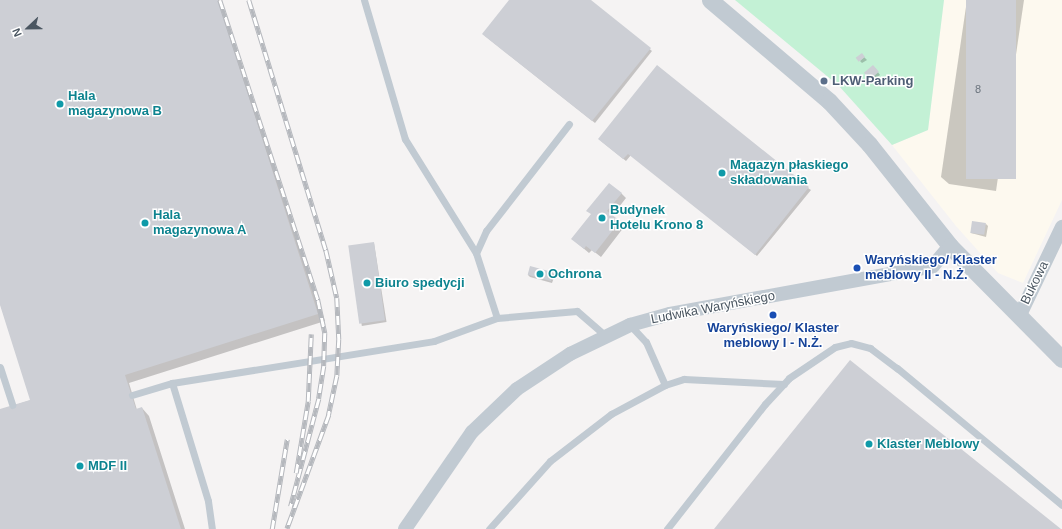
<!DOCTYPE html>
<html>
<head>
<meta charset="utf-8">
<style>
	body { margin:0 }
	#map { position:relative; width:1062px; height:529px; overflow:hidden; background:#f5f3f3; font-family:Helvetica,sans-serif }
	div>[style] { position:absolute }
	.commercial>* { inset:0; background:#fdf9ef }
	.green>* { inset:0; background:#c3f1d5 }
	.shadow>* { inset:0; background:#0003; transform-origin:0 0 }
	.building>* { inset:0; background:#cdcfd5; transform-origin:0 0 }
	.service>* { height:7px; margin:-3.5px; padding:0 3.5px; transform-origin:3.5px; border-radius:3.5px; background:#c1cad2 }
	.minor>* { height:14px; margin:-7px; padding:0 7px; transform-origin:7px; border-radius:7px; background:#c1cad2 }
	.tertiary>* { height:17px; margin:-8.5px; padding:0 8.5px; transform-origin:8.5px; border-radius:8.5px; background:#c1cad2 }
	.rail>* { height:4.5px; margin-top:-2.25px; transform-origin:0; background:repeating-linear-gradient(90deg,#fff 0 9px,#b5b8bd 0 18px); box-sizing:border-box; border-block:1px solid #b5b8bd }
	.dots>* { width:11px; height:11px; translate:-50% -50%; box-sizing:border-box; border:2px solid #fff; border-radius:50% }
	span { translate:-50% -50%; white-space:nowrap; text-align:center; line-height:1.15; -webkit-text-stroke:3px #fff; paint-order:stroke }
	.number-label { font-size:11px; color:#6b747e }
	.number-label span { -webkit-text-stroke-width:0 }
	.service-label { font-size:13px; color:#4e5e75; font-weight:700 }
	.left { translate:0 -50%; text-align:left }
	.culture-label { font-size:13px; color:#0d838f; font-weight:700 }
	.transit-label { font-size:13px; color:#164399; font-weight:700 }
	.street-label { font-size:13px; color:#4a5661 }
	.north { position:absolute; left:8px; top:8px; width:40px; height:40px; -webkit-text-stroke:3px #fff; paint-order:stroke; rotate:248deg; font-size:11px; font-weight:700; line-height:16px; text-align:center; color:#4a5661 }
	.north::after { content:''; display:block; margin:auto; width:14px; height:18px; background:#4a5661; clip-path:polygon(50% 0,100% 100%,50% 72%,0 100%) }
</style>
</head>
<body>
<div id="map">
	<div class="commercial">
		<i style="clip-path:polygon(944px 0,1062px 0,1062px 200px,1023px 283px,998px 273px,956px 226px,892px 145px,928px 130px)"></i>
	</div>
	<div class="green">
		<i style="clip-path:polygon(735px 0,944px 0,928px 130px,892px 145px,839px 86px)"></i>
	</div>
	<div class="shadow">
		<i style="clip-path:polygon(0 0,221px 0,325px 321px,129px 383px,137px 410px,142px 408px,149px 416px,185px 529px,0 529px,0 410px,31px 400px,0 303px)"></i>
		<i style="clip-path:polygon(510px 0,589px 0,652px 51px,595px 123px,485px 36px)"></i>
		<i style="clip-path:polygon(967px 0,1024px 0,996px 191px,949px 184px,941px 177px)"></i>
		<i style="clip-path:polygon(864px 57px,867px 60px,862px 63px,860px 61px)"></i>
		<i style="clip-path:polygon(875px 68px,880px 75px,872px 81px,870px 79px)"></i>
		<i style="clip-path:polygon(601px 141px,808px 188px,811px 190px,757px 256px,631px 155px,626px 161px)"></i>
		<i style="clip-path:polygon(621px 193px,626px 198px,612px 216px,624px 227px,601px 257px,592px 250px,589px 253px,577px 243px)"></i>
		<i style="clip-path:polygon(986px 224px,988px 226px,986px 237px,971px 233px)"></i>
		<i style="left:374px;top:243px;width:80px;height:25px;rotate:81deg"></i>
		<i style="clip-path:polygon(531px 267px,553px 273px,555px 275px,552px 283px,530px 277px,528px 275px)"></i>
	</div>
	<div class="building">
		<i style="clip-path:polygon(0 0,218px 0,318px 314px,125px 375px,136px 409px,142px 407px,181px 529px,0 529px,0 409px,30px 400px,0 305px)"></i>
		<i style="clip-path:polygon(509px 0,591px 0,651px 48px,592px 121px,482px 34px)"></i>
		<i style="left:966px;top:0;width:50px;height:179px"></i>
		<i style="left:862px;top:53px;width:5px;height:8px;rotate:53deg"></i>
		<i style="clip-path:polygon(657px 65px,809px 187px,755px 255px,628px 154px,623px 159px,598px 139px)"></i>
		<i style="left:873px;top:65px;width:9px;height:12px;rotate:49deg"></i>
		<i style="clip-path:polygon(609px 183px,622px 193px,607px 211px,620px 221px,595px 253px,586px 246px,584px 249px,571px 239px,591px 214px,586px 211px)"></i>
		<i style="left:972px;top:221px;width:14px;height:12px;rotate:8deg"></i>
		<i style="left:374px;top:242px;width:79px;height:26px;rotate:82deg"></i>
		<i style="left:530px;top:266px;width:24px;height:9px;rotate:15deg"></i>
		<i style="clip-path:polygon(850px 360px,1061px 529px,714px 529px)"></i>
	</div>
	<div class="service">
		<i style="left:364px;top:0;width:145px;rotate:73.6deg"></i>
		<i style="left:405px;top:139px;width:134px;rotate:58.1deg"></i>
		<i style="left:569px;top:124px;width:135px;rotate:127.8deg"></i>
		<i style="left:486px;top:231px;width:24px;rotate:114deg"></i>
		<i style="left:476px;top:253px;width:68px;rotate:72.1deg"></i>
		<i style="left:497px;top:318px;width:80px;rotate:-5deg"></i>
		<i style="left:577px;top:311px;width:38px;rotate:41deg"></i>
		<i style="left:630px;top:325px;width:23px;rotate:47deg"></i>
		<i style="left:646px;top:342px;width:47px;rotate:66.2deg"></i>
		<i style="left:0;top:367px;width:40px;rotate:72deg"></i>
		<i style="left:172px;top:383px;width:265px;rotate:-9.1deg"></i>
		<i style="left:434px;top:341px;width:67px;rotate:-20.1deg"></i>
		<i style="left:132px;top:395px;width:42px;rotate:-16.7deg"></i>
		<i style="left:172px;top:383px;width:123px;rotate:73deg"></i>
		<i style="left:208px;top:501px;width:28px;rotate:82deg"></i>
		<i style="left:489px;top:529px;width:91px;rotate:-48.1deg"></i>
		<i style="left:550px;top:461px;width:77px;rotate:-37.6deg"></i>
		<i style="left:611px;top:414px;width:61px;rotate:-28.2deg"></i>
		<i style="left:665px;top:385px;width:20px;rotate:-18deg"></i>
		<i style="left:684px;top:379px;width:100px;rotate:2.9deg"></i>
		<i style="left:667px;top:529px;width:159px;rotate:-51.9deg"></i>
		<i style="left:765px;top:404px;width:35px;rotate:-47deg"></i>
		<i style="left:789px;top:378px;width:55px;rotate:-34deg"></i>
		<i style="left:835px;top:347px;width:16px;rotate:-14deg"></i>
		<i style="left:851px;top:343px;width:20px;rotate:15deg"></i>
		<i style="left:870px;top:348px;width:34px;rotate:37deg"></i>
		<i style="left:897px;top:368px;width:214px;rotate:39.7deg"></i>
	</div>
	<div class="minor">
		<i style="left:1019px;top:317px;width:100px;rotate:-64.5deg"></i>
		<i style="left:405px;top:529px;width:118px;rotate:-55.4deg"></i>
		<i style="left:472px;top:432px;width:62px;rotate:-43.7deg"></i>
		<i style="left:517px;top:389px;width:64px;rotate:-33.4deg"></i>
		<i style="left:570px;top:354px;width:67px;rotate:-25.8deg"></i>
		<i style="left:630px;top:325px;width:41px;rotate:-15.4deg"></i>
		<i style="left:670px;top:314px;width:267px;rotate:-10.3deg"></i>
		<i style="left:933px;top:266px;width:26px;rotate:-50deg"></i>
	</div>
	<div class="tertiary">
		<i style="left:710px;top:0;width:156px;rotate:40.3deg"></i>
		<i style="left:829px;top:101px;width:59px;rotate:47.1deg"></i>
		<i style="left:869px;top:144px;width:130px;rotate:51.5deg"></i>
		<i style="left:950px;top:246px;width:159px;rotate:45.3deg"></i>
	</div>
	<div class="rail">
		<i style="left:220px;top:0;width:316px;rotate:71.9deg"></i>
		<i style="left:318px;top:300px;width:34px;rotate:78deg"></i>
		<i style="left:325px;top:333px;width:33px;rotate:92deg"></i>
		<i style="left:324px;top:366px;width:33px;rotate:99deg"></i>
		<i style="left:319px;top:399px;width:111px;rotate:104.7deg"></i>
		<i style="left:249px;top:0;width:262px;rotate:72.9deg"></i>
		<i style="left:326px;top:250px;width:49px;rotate:77.1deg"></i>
		<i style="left:337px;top:298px;width:41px;rotate:87.2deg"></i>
		<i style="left:339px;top:339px;width:37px;rotate:93deg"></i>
		<i style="left:337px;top:376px;width:40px;rotate:102deg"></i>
		<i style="left:329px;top:415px;width:121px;rotate:110.2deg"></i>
		<i style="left:296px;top:473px;width:73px;rotate:-80.5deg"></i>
		<i style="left:308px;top:401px;width:67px;rotate:-87.4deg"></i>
		<i style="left:272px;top:529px;width:91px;rotate:-80.5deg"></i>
	</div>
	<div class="dots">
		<i style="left:824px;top:81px;background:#5c6f8a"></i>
		<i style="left:60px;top:104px;background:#0f9aa8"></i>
		<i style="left:722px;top:173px;background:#0f9aa8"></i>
		<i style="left:602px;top:218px;background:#0f9aa8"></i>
		<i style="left:145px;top:223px;background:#0f9aa8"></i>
		<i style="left:857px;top:268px;background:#1a4fb4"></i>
		<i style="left:540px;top:274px;background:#0f9aa8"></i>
		<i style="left:367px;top:283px;background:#0f9aa8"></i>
		<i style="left:773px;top:315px;background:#1a4fb4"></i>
		<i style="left:869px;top:444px;background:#0f9aa8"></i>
		<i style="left:80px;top:466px;background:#0f9aa8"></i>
	</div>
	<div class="number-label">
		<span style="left:978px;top:89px">8</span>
	</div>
	<div class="service-label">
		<span class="left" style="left:832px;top:81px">LKW-Parking</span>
	</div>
	<div class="culture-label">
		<span class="left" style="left:68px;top:104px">Hala<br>magazynowa B</span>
		<span class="left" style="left:730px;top:173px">Magazyn płaskiego<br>składowania</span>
		<span class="left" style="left:610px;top:218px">Budynek<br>Hotelu Krono 8</span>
		<span class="left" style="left:153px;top:223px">Hala<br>magazynowa A</span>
		<span class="left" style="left:548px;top:274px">Ochrona</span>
		<span class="left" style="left:375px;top:283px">Biuro spedycji</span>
		<span class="left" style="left:877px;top:444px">Klaster Meblowy</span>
		<span class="left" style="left:88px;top:466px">MDF II</span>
	</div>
	<div class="transit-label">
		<span class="left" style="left:865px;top:268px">Waryńskiego/ Klaster<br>meblowy II - N.Ż.</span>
		<span style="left:773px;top:336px">Waryńskiego/ Klaster<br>meblowy I - N.Ż.</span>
	</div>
	<div class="street-label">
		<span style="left:1035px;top:283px;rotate:-64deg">Bukowa</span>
		<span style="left:713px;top:308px;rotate:-11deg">Ludwika Waryńskiego</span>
	</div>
	<div class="north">N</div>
</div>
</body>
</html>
